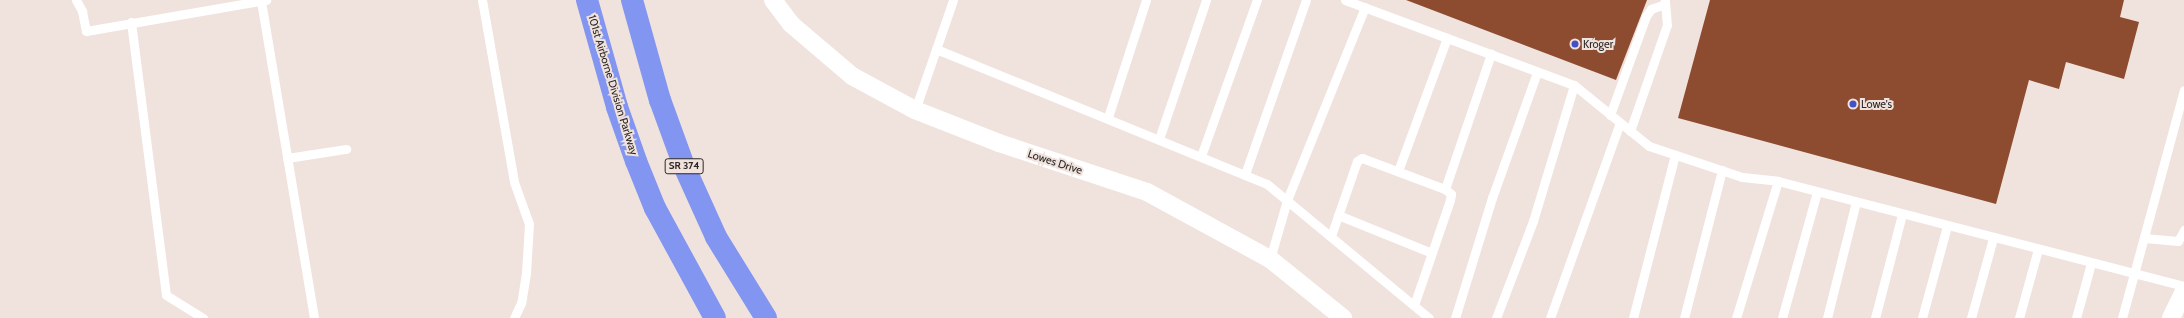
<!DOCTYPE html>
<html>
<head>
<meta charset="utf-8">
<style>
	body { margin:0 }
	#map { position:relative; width:2184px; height:318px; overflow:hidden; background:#f0e2dc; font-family:Cabin,sans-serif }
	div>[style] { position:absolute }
	.building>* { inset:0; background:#8d4b30 }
	.lane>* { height:9px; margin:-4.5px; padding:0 4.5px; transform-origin:4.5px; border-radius:4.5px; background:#fff }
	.street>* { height:18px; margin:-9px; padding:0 9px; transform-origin:9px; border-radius:9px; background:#fff }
	.highway>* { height:22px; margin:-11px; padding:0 11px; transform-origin:11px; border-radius:11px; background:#8195f1 }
	.dots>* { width:11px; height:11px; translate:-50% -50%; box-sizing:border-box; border:2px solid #f0e2dc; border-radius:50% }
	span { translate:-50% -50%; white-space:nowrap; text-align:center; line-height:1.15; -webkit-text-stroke:4px #f0e2dc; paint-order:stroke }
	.shield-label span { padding:1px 3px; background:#f0e2dc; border:1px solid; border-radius:3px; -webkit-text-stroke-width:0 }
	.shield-label { font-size:10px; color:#2c2725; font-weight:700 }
	.poi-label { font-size:11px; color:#2c2725 }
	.left { translate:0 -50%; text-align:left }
	.street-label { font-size:11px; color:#2c2725 }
</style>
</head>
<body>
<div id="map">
	<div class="building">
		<i style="clip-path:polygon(1406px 0,1647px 0,1616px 80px)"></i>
		<i style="clip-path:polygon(1710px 0,2124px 0,2120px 17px,2139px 22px,2124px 79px,2066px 62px,2059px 89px,2029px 80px,1996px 204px,1678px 118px)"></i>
	</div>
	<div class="lane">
		<i style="left:76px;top:0;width:13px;rotate:61deg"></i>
		<i style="left:82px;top:11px;width:20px;rotate:79deg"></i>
		<i style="left:86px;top:31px;width:183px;rotate:-9.8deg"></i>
		<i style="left:482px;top:0;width:185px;rotate:80deg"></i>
		<i style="left:514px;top:182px;width:45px;rotate:70.3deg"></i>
		<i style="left:529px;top:224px;width:49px;rotate:93.5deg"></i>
		<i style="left:526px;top:273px;width:30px;rotate:99deg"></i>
		<i style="left:521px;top:303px;width:17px;rotate:115deg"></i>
		<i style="left:1345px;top:0;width:244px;rotate:20.4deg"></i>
		<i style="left:1574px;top:85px;width:97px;rotate:39.1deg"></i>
		<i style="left:1649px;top:146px;width:98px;rotate:18.4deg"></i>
		<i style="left:1742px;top:177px;width:36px;rotate:6deg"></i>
		<i style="left:1778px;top:181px;width:419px;rotate:14.5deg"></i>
		<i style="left:261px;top:1px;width:321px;rotate:80.5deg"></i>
		<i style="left:131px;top:22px;width:275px;rotate:82.7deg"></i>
		<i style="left:166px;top:295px;width:44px;rotate:31.9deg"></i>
		<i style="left:936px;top:49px;width:357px;rotate:22.2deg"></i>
		<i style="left:1267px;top:184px;width:210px;rotate:39.6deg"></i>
		<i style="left:915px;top:110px;width:116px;rotate:-70.9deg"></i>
		<i style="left:1610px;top:115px;width:105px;rotate:-70deg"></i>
		<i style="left:1646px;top:16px;width:9px;rotate:-54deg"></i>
		<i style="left:1651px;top:9px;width:15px;rotate:-20deg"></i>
		<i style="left:1108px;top:117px;width:123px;rotate:-72deg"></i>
		<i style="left:1630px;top:131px;width:112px;rotate:-70.8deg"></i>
		<i style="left:1667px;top:25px;width:25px;rotate:-95deg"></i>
		<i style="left:1159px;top:139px;width:147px;rotate:-71.3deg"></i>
		<i style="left:1201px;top:156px;width:166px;rotate:-70.3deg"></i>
		<i style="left:287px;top:158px;width:60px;rotate:-8.7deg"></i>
		<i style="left:1398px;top:171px;width:142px;rotate:-69.8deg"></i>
		<i style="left:1245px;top:174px;width:184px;rotate:-70.7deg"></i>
		<i style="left:1445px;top:189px;width:143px;rotate:-71.2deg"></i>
		<i style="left:1338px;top:215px;width:101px;rotate:22deg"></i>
		<i style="left:1331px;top:236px;width:79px;rotate:-70.9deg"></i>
		<i style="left:1357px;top:161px;width:6px;rotate:-31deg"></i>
		<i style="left:1362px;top:158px;width:89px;rotate:20.5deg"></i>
		<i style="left:1445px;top:189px;width:8px;rotate:40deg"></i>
		<i style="left:1451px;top:194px;width:6px;rotate:99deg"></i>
		<i style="left:1450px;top:200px;width:111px;rotate:108.9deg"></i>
		<i style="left:2144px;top:238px;width:34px;rotate:5deg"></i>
		<i style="left:2178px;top:241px;width:13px;rotate:-61deg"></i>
		<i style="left:1270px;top:259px;width:61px;rotate:-73.9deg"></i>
		<i style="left:1287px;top:200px;width:208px;rotate:-68deg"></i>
		<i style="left:1455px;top:318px;width:126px;rotate:-72.9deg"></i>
		<i style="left:1492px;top:198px;width:134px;rotate:-70.3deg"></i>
		<i style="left:1496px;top:318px;width:104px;rotate:-69.1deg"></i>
		<i style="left:1533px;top:221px;width:142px;rotate:-73.2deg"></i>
		<i style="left:1550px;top:318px;width:207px;rotate:-70.3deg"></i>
		<i style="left:1633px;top:318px;width:168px;rotate:-75.6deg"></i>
		<i style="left:1684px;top:318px;width:153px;rotate:-75.6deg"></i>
		<i style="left:1736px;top:318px;width:143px;rotate:-73deg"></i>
		<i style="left:1782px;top:318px;width:131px;rotate:-74.5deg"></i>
		<i style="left:1827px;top:318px;width:120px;rotate:-76deg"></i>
		<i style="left:1875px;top:318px;width:107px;rotate:-75.4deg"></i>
		<i style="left:1922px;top:318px;width:95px;rotate:-74.8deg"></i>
		<i style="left:1971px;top:318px;width:83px;rotate:-74.6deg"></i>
		<i style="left:2019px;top:318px;width:72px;rotate:-74.6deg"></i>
		<i style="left:2076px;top:318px;width:57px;rotate:-74.7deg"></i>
		<i style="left:2122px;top:318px;width:236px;rotate:-74.8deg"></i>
	</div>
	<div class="street">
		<i style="left:773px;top:0;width:30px;rotate:53deg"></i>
		<i style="left:791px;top:24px;width:80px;rotate:40.4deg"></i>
		<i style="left:852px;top:76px;width:72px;rotate:28.4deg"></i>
		<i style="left:915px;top:110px;width:90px;rotate:21.4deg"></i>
		<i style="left:999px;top:143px;width:156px;rotate:18.3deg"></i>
		<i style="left:1147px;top:192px;width:140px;rotate:28.6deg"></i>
		<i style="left:1270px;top:259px;width:94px;rotate:38.9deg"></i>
		<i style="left:2171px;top:318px;width:30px;rotate:-64deg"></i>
	</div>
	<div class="highway">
		<i style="left:587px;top:0;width:111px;rotate:74.3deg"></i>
		<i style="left:617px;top:107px;width:57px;rotate:70.6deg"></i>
		<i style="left:636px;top:161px;width:51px;rotate:68deg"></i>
		<i style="left:655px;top:208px;width:125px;rotate:61.4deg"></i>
		<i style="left:632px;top:0;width:104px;rotate:74.4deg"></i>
		<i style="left:660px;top:100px;width:70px;rotate:70deg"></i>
		<i style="left:684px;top:166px;width:78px;rotate:65.7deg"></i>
		<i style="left:716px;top:237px;width:95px;rotate:58.3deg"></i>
	</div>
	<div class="dots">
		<i style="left:1575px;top:44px;background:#4451c5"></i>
		<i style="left:1853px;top:104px;background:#4451c5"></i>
	</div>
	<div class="shield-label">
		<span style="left:684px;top:166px">SR 374</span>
	</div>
	<div class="poi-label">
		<span class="left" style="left:1583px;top:44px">Kroger</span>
		<span class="left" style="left:1861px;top:104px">Lowe's</span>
	</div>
	<div class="street-label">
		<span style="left:613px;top:85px;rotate:73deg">101st Airborne Division Parkway</span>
		<span style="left:1055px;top:162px;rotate:18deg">Lowes Drive</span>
	</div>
</div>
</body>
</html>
